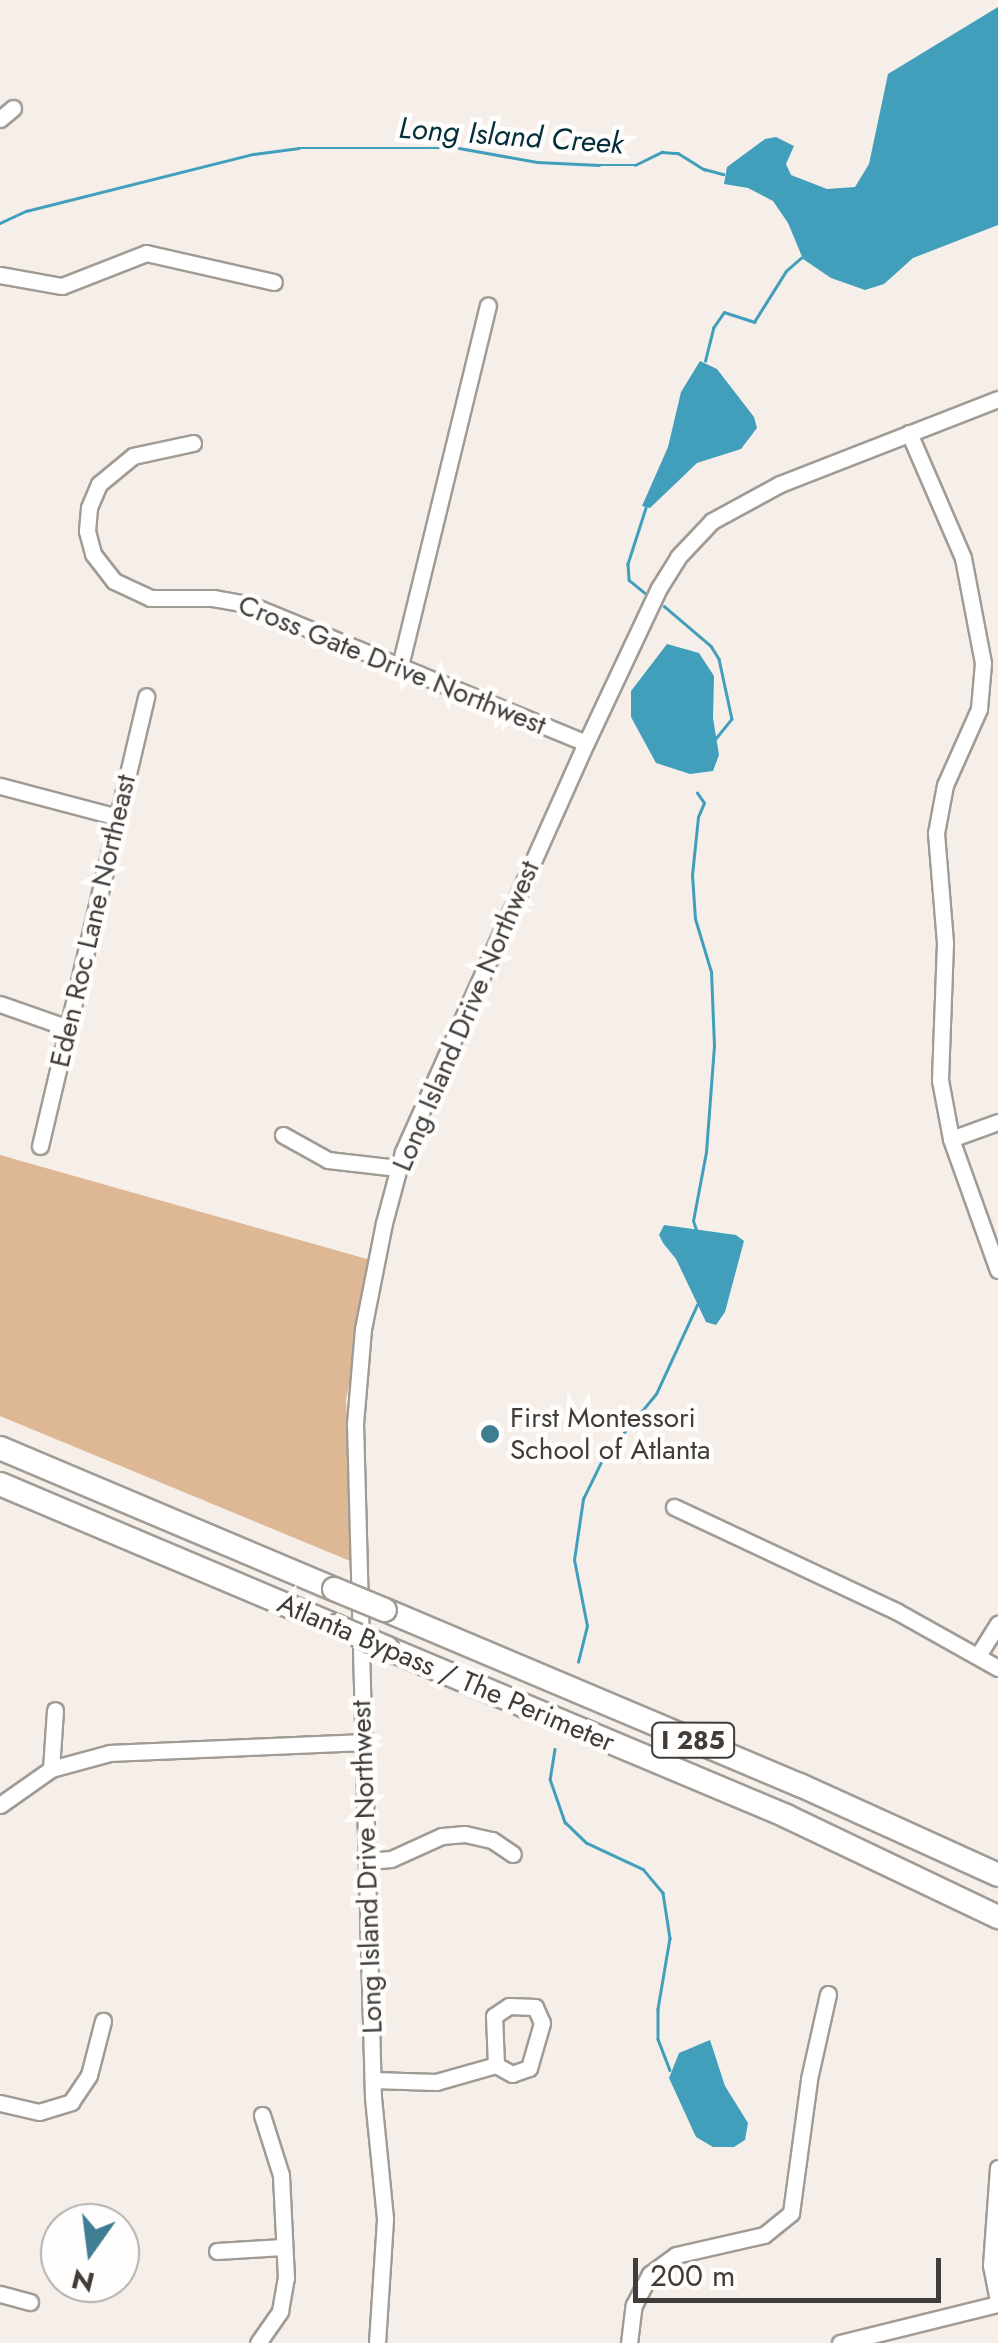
<!DOCTYPE html>
<html>
<head>
<meta charset="utf-8">
<style>
	body { margin:0 }
	#map { position:relative; width:998px; height:2343px; overflow:hidden; background:#f6efe9; font-family:Jost,sans-serif }
	div>[style] { position:absolute }
	.green>* { inset:0; background:#deb794 }
	.water>* { inset:0; background:#429fbc }
	.stream>* { height:2.5px; margin:-1.25px; padding:0 1.25px; transform-origin:1.25px; border-radius:1.25px; background:#429fbc }
	.roads { filter:drop-shadow(2px 0 #a19b95) drop-shadow(-2px 0 #a19b95) drop-shadow(0 2px #a19b95) drop-shadow(0 -2px #a19b95) }
	.minor>* { height:15px; margin:-7.5px; padding:0 7.5px; transform-origin:7.5px; border-radius:7.5px; background:#fff }
	.highway>* { height:22px; margin:-11px; padding:0 11px; transform-origin:11px; border-radius:11px; background:#fff }
	.bridges { filter:drop-shadow(2px 0 #a19b95) drop-shadow(-2px 0 #a19b95) drop-shadow(0 2px #a19b95) drop-shadow(0 -2px #a19b95) }
	.highway-bridge>* { height:22px; margin:-11px; padding:0 11px; transform-origin:11px; border-radius:11px; background:#fff }
	.dots>* { width:28px; height:28px; translate:-50% -50%; box-sizing:border-box; border:5px solid #fffefc; border-radius:50% }
	span { translate:-50% -50%; white-space:nowrap; text-align:center; line-height:1.15; -webkit-text-stroke:9px #fffefc; paint-order:stroke }
	.shield-label span { padding:2px 8px; background:#fffefc; border:2px solid; border-radius:8px; -webkit-text-stroke-width:0 }
	.shield-label { font-size:25px; color:#3f3c3a; font-weight:700 }
	.street-label { font-size:28px; color:#3f3c3a }
	.poi-label { font-size:28px; color:#3f3c3a }
	.left { translate:0 -50%; text-align:left }
	.water-label { font-size:30px; color:#022f3b; font-style:italic }
	.north { position:absolute; left:40px; top:2203px; width:100px; height:100px; box-sizing:border-box; background:#fffefc; border:2px solid #b2b0ae; border-radius:50%; rotate:194deg; font-size:28px; font-weight:700; line-height:40px; text-align:center; color:#3f3c3a }
	.north::after { content:''; display:block; margin:auto; width:35px; height:45px; background:#3e7d92; clip-path:polygon(50% 0,100% 100%,50% 72%,0 100%) }
	.scale { position:absolute; left:633px; top:2258px; width:308px; height:45px; box-sizing:border-box; border:5px solid #3f3c3a; border-top:0; padding-left:12px; font-size:30px; line-height:35px; white-space:nowrap; color:#3f3c3a; -webkit-text-stroke:8px #fffefc; paint-order:stroke }
</style>
</head>
<body>
<div id="map">
	<div class="green">
		<i style="clip-path:polygon(0 1155px,374px 1261px,346px 1400px,355px 1563px,0 1416px)"></i>
	</div>
	<div class="water">
		<i style="clip-path:polygon(998px 7px,998px 225px,913px 258px,884px 284px,865px 290px,831px 278px,803px 259px,788px 223px,773px 201px,748px 188px,724px 184px,727px 167px,765px 139px,776px 137px,794px 146px,786px 164px,791px 175px,827px 189px,855px 187px,869px 164px,888px 74px)"></i>
		<i style="clip-path:polygon(700px 361px,717px 369px,754px 417px,757px 428px,741px 449px,697px 463px,650px 508px,642px 506px,668px 447px,681px 392px)"></i>
		<i style="clip-path:polygon(667px 644px,699px 653px,714px 676px,713px 718px,719px 755px,713px 771px,690px 774px,656px 763px,631px 717px,631px 691px)"></i>
		<i style="clip-path:polygon(664px 1225px,736px 1235px,744px 1241px,725px 1312px,716px 1325px,706px 1322px,676px 1259px,663px 1243px,659px 1235px)"></i>
		<i style="clip-path:polygon(710px 2040px,725px 2086px,748px 2123px,745px 2140px,734px 2147px,713px 2147px,696px 2137px,669px 2078px,679px 2053px)"></i>
	</div>
	<div class="stream">
		<i style="left:0;top:223px;width:29px;rotate:-25deg"></i>
		<i style="left:26px;top:211px;width:234px;rotate:-14.1deg"></i>
		<i style="left:253px;top:154px;width:46px;rotate:-7.4deg"></i>
		<i style="left:299px;top:148px;width:160px"></i>
		<i style="left:459px;top:148px;width:79px;rotate:10.2deg"></i>
		<i style="left:537px;top:162px;width:62px;rotate:2.8deg"></i>
		<i style="left:599px;top:165px;width:36px"></i>
		<i style="left:635px;top:165px;width:30px;rotate:-26deg"></i>
		<i style="left:662px;top:152px;width:16px;rotate:4deg"></i>
		<i style="left:678px;top:153px;width:31px;rotate:32deg"></i>
		<i style="left:704px;top:169px;width:20px;rotate:15deg"></i>
		<i style="left:705px;top:361px;width:34px;rotate:-76deg"></i>
		<i style="left:713px;top:328px;width:19px;rotate:-55deg"></i>
		<i style="left:724px;top:312px;width:32px;rotate:18deg"></i>
		<i style="left:754px;top:322px;width:60px;rotate:-57.9deg"></i>
		<i style="left:786px;top:271px;width:20px;rotate:-41deg"></i>
		<i style="left:646px;top:508px;width:59px;rotate:107.8deg"></i>
		<i style="left:628px;top:564px;width:16px;rotate:86deg"></i>
		<i style="left:629px;top:580px;width:22px;rotate:39deg"></i>
		<i style="left:664px;top:606px;width:62px;rotate:40.4deg"></i>
		<i style="left:711px;top:646px;width:15px;rotate:58deg"></i>
		<i style="left:719px;top:659px;width:61px;rotate:77.8deg"></i>
		<i style="left:732px;top:719px;width:28px;rotate:129deg"></i>
		<i style="left:696px;top:1230px;width:9px;rotate:-108deg"></i>
		<i style="left:693px;top:1221px;width:70px;rotate:-79.3deg"></i>
		<i style="left:706px;top:1152px;width:106px;rotate:-85.7deg"></i>
		<i style="left:714px;top:1046px;width:74px;rotate:-92.3deg"></i>
		<i style="left:711px;top:972px;width:55px;rotate:-106.8deg"></i>
		<i style="left:695px;top:919px;width:44px;rotate:-93.9deg"></i>
		<i style="left:692px;top:875px;width:58px;rotate:-84.1deg"></i>
		<i style="left:698px;top:817px;width:15px;rotate:-67deg"></i>
		<i style="left:704px;top:803px;width:12px;rotate:-125deg"></i>
		<i style="left:578px;top:1662px;width:37px;rotate:-76deg"></i>
		<i style="left:587px;top:1626px;width:67px;rotate:-101.1deg"></i>
		<i style="left:574px;top:1560px;width:62px;rotate:-81.6deg"></i>
		<i style="left:583px;top:1499px;width:46px;rotate:-64deg"></i>
		<i style="left:603px;top:1458px;width:83px;rotate:-50.4deg"></i>
		<i style="left:656px;top:1394px;width:98px;rotate:-65.3deg"></i>
		<i style="left:555px;top:1749px;width:30px;rotate:99deg"></i>
		<i style="left:550px;top:1779px;width:46px;rotate:70.8deg"></i>
		<i style="left:565px;top:1822px;width:30px;rotate:44deg"></i>
		<i style="left:587px;top:1843px;width:62px;rotate:24.9deg"></i>
		<i style="left:643px;top:1869px;width:31px;rotate:50deg"></i>
		<i style="left:663px;top:1893px;width:46px;rotate:81.2deg"></i>
		<i style="left:670px;top:1938px;width:72px;rotate:99.6deg"></i>
		<i style="left:658px;top:2009px;width:30px;rotate:90deg"></i>
		<i style="left:658px;top:2039px;width:33px;rotate:69deg"></i>
	</div>
	<div class="roads">
		<div class="minor">
			<i style="left:0;top:119px;width:17px;rotate:-40deg"></i>
			<i style="left:0;top:275px;width:63px;rotate:10.1deg"></i>
			<i style="left:62px;top:286px;width:90px;rotate:-21.4deg"></i>
			<i style="left:146px;top:253px;width:131px;rotate:12.8deg"></i>
			<i style="left:909px;top:433px;width:136px;rotate:66.6deg"></i>
			<i style="left:963px;top:558px;width:107px;rotate:79.2deg"></i>
			<i style="left:983px;top:663px;width:46px;rotate:95deg"></i>
			<i style="left:979px;top:709px;width:83px;rotate:114.1deg"></i>
			<i style="left:945px;top:785px;width:49px;rotate:100.6deg"></i>
			<i style="left:936px;top:833px;width:110px;rotate:85.3deg"></i>
			<i style="left:945px;top:943px;width:137px;rotate:92.1deg"></i>
			<i style="left:940px;top:1080px;width:60px;rotate:79.4deg"></i>
			<i style="left:951px;top:1139px;width:139px;rotate:70.3deg"></i>
			<i style="left:193px;top:443px;width:61px;rotate:167.8deg"></i>
			<i style="left:133px;top:456px;width:44px;rotate:140.5deg"></i>
			<i style="left:99px;top:484px;width:26px;rotate:113deg"></i>
			<i style="left:89px;top:508px;width:23px;rotate:95deg"></i>
			<i style="left:87px;top:531px;width:24px;rotate:75deg"></i>
			<i style="left:93px;top:554px;width:34px;rotate:52deg"></i>
			<i style="left:114px;top:581px;width:40px;rotate:25deg"></i>
			<i style="left:150px;top:598px;width:63px"></i>
			<i style="left:213px;top:598px;width:39px;rotate:10deg"></i>
			<i style="left:251px;top:605px;width:362px;rotate:22.4deg"></i>
			<i style="left:400px;top:666px;width:371px;rotate:-76.3deg"></i>
			<i style="left:0;top:786px;width:121px;rotate:14.8deg"></i>
			<i style="left:0;top:1004px;width:72px;rotate:19.4deg"></i>
			<i style="left:283px;top:1135px;width:51px;rotate:29.1deg"></i>
			<i style="left:328px;top:1160px;width:70px;rotate:6.5deg"></i>
			<i style="left:951px;top:1139px;width:50px;rotate:-19.9deg"></i>
			<i style="left:40px;top:1146px;width:462px;rotate:-76.7deg"></i>
			<i style="left:674px;top:1507px;width:245px;rotate:25.1deg"></i>
			<i style="left:896px;top:1611px;width:117px;rotate:29.2deg"></i>
			<i style="left:979px;top:1654px;width:36px;rotate:-58deg"></i>
			<i style="left:51px;top:1769px;width:59px;rotate:-86.1deg"></i>
			<i style="left:0;top:1805px;width:62px;rotate:-35.2deg"></i>
			<i style="left:51px;top:1769px;width:61px;rotate:-15.2deg"></i>
			<i style="left:110px;top:1753px;width:253px;rotate:-2.5deg"></i>
			<i style="left:368px;top:1861px;width:23px;rotate:-5deg"></i>
			<i style="left:391px;top:1859px;width:56px;rotate:-24.3deg"></i>
			<i style="left:442px;top:1836px;width:23px;rotate:-5deg"></i>
			<i style="left:465px;top:1834px;width:28px;rotate:13deg"></i>
			<i style="left:492px;top:1840px;width:25px;rotate:34deg"></i>
			<i style="left:373px;top:2080px;width:63px;rotate:1.8deg"></i>
			<i style="left:436px;top:2082px;width:62px;rotate:-15.8deg"></i>
			<i style="left:496px;top:2065px;width:49px;rotate:-92.3deg"></i>
			<i style="left:494px;top:2016px;width:18px;rotate:-34deg"></i>
			<i style="left:509px;top:2006px;width:26px;rotate:2deg"></i>
			<i style="left:535px;top:2007px;width:17px;rotate:66deg"></i>
			<i style="left:542px;top:2023px;width:47px;rotate:106.1deg"></i>
			<i style="left:529px;top:2068px;width:18px;rotate:161deg"></i>
			<i style="left:512px;top:2074px;width:18px;rotate:-151deg"></i>
			<i style="left:0;top:2103px;width:40px;rotate:13deg"></i>
			<i style="left:39px;top:2112px;width:34px;rotate:-17deg"></i>
			<i style="left:71px;top:2102px;width:32px;rotate:-56deg"></i>
			<i style="left:89px;top:2075px;width:56px;rotate:-75.5deg"></i>
			<i style="left:998px;top:2168px;width:97px;rotate:94.1deg"></i>
			<i style="left:991px;top:2265px;width:38px;rotate:79deg"></i>
			<i style="left:217px;top:2251px;width:66px;rotate:-3.5deg"></i>
			<i style="left:0;top:2294px;width:31px;rotate:15deg"></i>
			<i style="left:258px;top:2343px;width:39px;rotate:-55deg"></i>
			<i style="left:280px;top:2311px;width:34px;rotate:-80deg"></i>
			<i style="left:286px;top:2278px;width:103px;rotate:-92.8deg"></i>
			<i style="left:281px;top:2175px;width:63px;rotate:-107.6deg"></i>
			<i style="left:377px;top:2343px;width:125px;rotate:-86.3deg"></i>
			<i style="left:385px;top:2218px;width:122px;rotate:-95.7deg"></i>
			<i style="left:373px;top:2097px;width:673px;rotate:-91.53deg"></i>
			<i style="left:355px;top:1424px;width:95px;rotate:-85.2deg"></i>
			<i style="left:363px;top:1329px;width:108px;rotate:-78.8deg"></i>
			<i style="left:384px;top:1223px;width:73px;rotate:-75deg"></i>
			<i style="left:403px;top:1152px;width:448px;rotate:-65.9deg"></i>
			<i style="left:586px;top:743px;width:171px;rotate:-64.8deg"></i>
			<i style="left:659px;top:588px;width:36px;rotate:-58deg"></i>
			<i style="left:678px;top:557px;width:50px;rotate:-46.6deg"></i>
			<i style="left:712px;top:521px;width:77px;rotate:-28.6deg"></i>
			<i style="left:780px;top:484px;width:234px;rotate:-21.3deg"></i>
			<i style="left:629px;top:2343px;width:38px;rotate:-83deg"></i>
			<i style="left:634px;top:2305px;width:35px;rotate:-63deg"></i>
			<i style="left:650px;top:2274px;width:32px;rotate:-36deg"></i>
			<i style="left:676px;top:2255px;width:90px;rotate:-12.8deg"></i>
			<i style="left:764px;top:2235px;width:35px;rotate:-39deg"></i>
			<i style="left:791px;top:2213px;width:135px;rotate:-82.3deg"></i>
			<i style="left:809px;top:2079px;width:87px;rotate:-77.4deg"></i>
			<i style="left:840px;top:2343px;width:163px;rotate:-13.9deg"></i>
		</div>
		<div class="highway">
			<i style="left:0;top:1448px;width:363px;rotate:22.9deg"></i>
			<i style="left:0;top:1484px;width:365px;rotate:22.9deg"></i>
			<i style="left:385px;top:1610px;width:450px;rotate:22.9deg"></i>
			<i style="left:800px;top:1785px;width:217px;rotate:24.4deg"></i>
			<i style="left:387px;top:1648px;width:433px;rotate:22.8deg"></i>
			<i style="left:786px;top:1816px;width:235px;rotate:25.5deg"></i>
		</div>
	</div>
	<div class="bridges">
		<div class="highway-bridge">
			<i style="left:334px;top:1589px;width:55px;rotate:22.4deg"></i>
			<i style="left:336px;top:1626px;width:56px;rotate:23.3deg"></i>
		</div>
	</div>
	<div class="dots">
		<i style="left:490px;top:1434px;background:#3e7d92"></i>
	</div>
	<div class="shield-label">
		<span style="left:693px;top:1740px">I 285</span>
	</div>
	<div class="street-label">
		<span style="left:392px;top:665px;rotate:22deg">Cross Gate Drive Northwest</span>
		<span style="left:93px;top:921px;rotate:-77deg">Eden Roc Lane Northeast</span>
		<span style="left:466px;top:1016px;rotate:-67deg">Long Island Drive Northwest</span>
		<span style="left:446px;top:1673px;rotate:23deg">Atlanta Bypass / The Perimeter</span>
		<span style="left:367px;top:1867px;rotate:-92deg">Long Island Drive Northwest</span>
	</div>
	<div class="poi-label">
		<span class="left" style="left:510px;top:1434px">First Montessori<br>School of Atlanta</span>
	</div>
	<div class="water-label">
		<span style="left:511px;top:136px;rotate:4deg">Long Island Creek</span>
	</div>
	<div class="north">N</div>
	<div class="scale">200 m</div>
</div>
</body>
</html>
